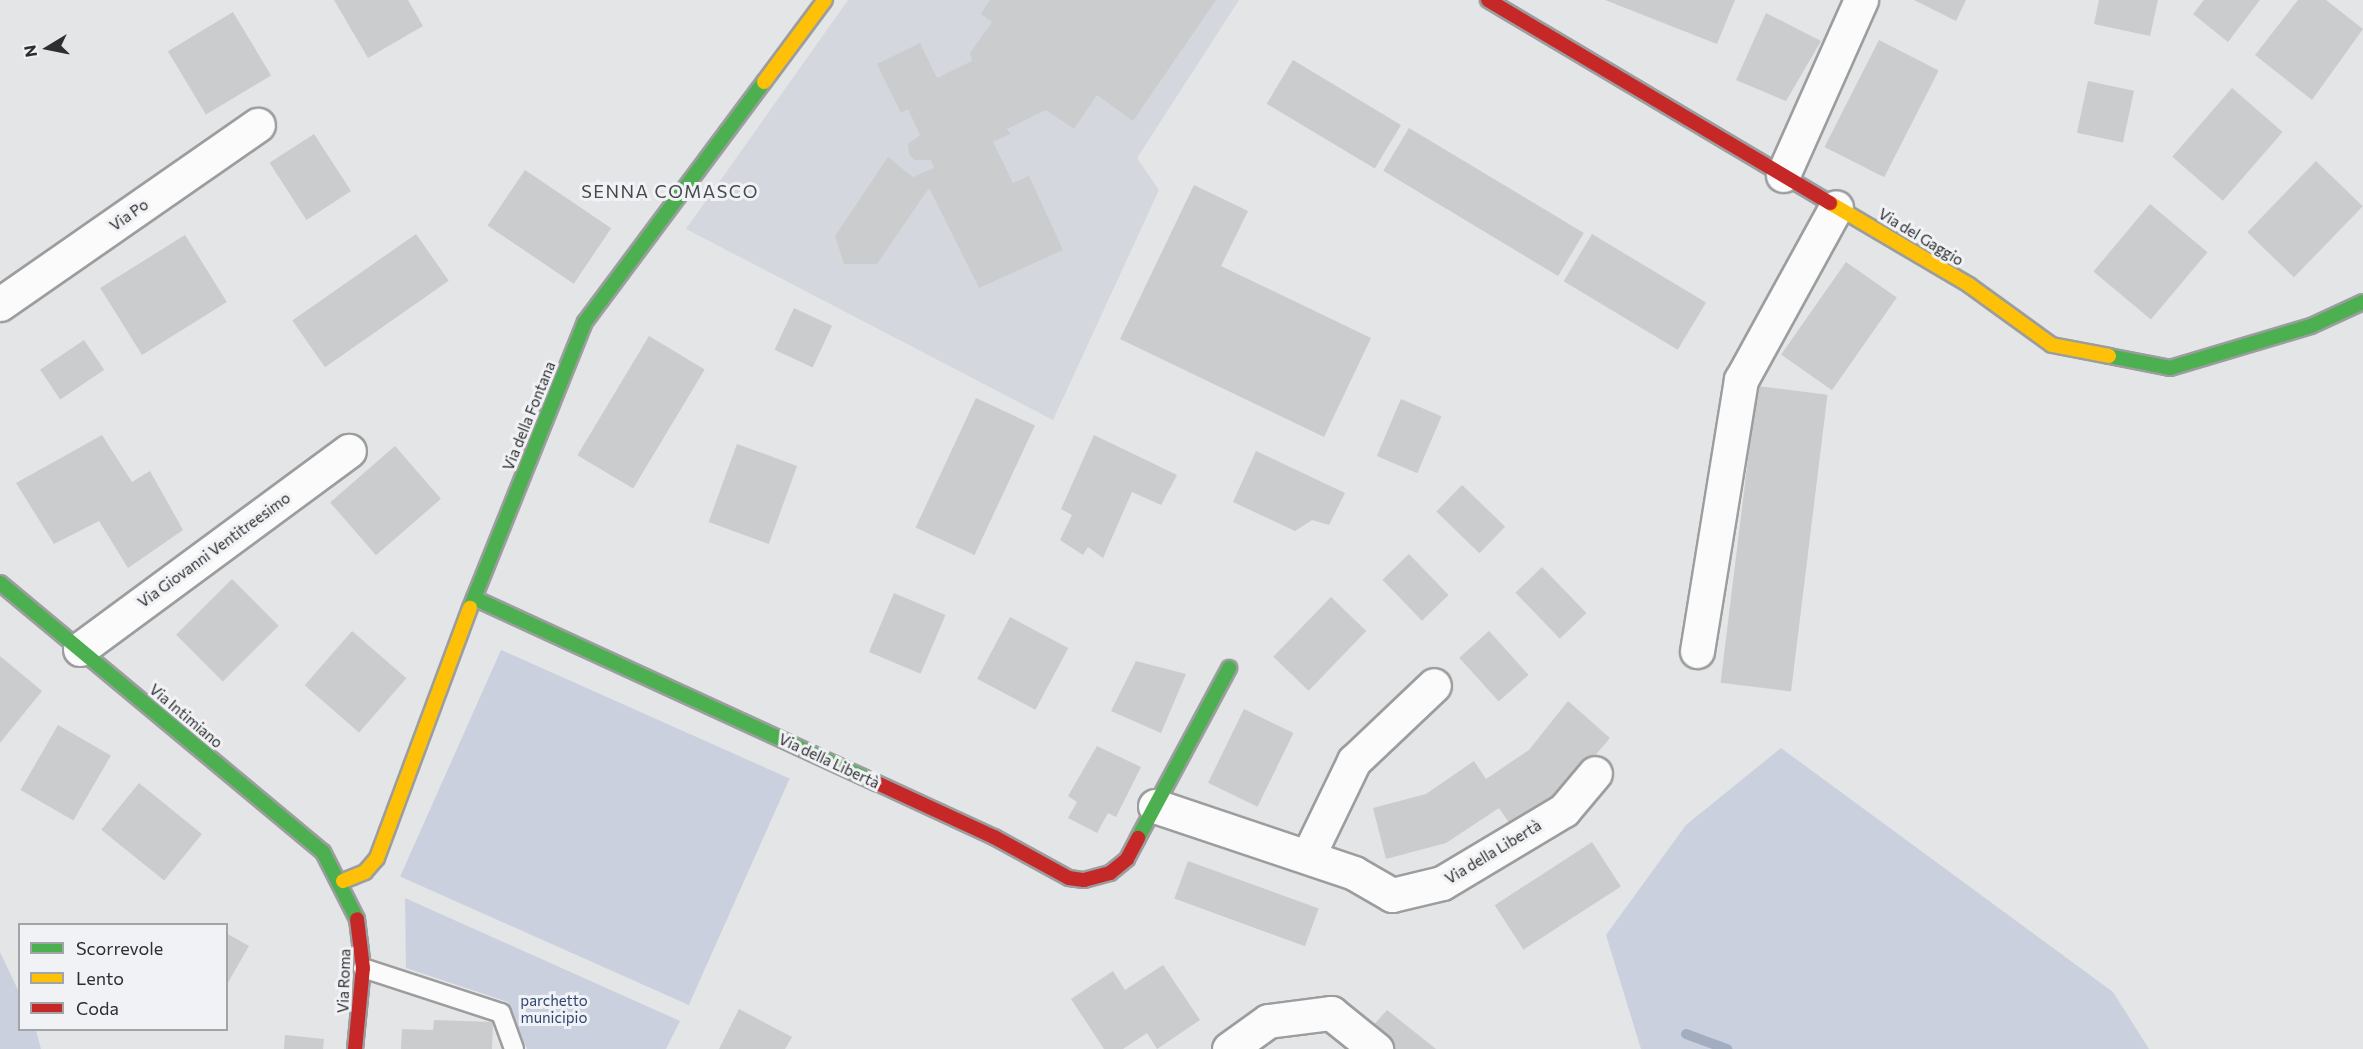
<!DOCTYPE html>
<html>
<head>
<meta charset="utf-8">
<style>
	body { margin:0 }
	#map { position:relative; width:2363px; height:1049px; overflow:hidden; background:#e4e5e6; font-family:Commissioner,sans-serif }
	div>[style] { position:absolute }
	.built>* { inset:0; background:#d4d7dd }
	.green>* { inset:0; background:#cad0dd; transform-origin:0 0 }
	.stream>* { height:10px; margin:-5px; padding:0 5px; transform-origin:5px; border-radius:5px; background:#a2adc2 }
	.building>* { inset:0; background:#cbcccd; transform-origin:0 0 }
	.roads { filter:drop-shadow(2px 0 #9c9d9e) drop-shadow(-2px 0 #9c9d9e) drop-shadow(0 2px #9c9d9e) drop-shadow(0 -2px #9c9d9e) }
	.lane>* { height:18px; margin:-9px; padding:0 9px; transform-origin:9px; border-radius:9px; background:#fbfbfb }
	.street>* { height:33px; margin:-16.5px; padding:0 16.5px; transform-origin:16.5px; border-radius:16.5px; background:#fbfbfb }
	.fast>* { height:14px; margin:-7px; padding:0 7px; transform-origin:7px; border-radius:7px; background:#4caf50 }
	.slow>* { height:14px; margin:-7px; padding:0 7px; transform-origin:7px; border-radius:7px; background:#ffc107 }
	.jam>* { height:14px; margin:-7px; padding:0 7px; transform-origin:7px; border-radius:7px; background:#c62828 }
	span { translate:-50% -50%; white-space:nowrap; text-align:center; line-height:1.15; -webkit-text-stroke:6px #f0f2f5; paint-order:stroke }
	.street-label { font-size:15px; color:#2e2e2f }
	.park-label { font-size:15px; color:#304570 }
	.quarter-label { font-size:18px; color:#48494c; letter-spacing:1.5px }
	.legend { position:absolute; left:18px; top:923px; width:210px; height:108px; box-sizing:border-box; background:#f0f2f5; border:2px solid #a2a4a6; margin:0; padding:8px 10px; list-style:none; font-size:18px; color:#2e2e2f }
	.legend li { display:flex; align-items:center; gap:12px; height:30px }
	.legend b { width:30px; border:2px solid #a2a4a6 }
	.north { position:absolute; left:18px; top:18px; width:60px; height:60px; -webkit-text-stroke:4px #f0f2f5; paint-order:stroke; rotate:260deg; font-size:16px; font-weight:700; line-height:24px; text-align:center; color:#2e2e2f }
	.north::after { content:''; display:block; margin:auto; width:21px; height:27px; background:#2e2e2f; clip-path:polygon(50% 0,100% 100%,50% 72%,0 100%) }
</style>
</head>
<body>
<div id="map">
	<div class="built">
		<i style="clip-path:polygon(848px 0,1239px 0,1137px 158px,1159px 190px,1053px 420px,686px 229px)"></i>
	</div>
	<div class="green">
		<i style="left:501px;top:650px;width:316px;height:248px;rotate:24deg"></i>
		<i style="clip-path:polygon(1781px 748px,2113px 992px,2149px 1049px,1641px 1049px,1606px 935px,1686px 825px)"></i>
		<i style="clip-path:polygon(405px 898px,680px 1021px,666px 1049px,527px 1049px,508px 1002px,406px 968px)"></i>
		<i style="clip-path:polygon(0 952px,19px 992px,20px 1030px,36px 1030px,41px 1049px,0 1049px)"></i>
	</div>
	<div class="stream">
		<i style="left:1686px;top:1034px;width:44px;rotate:20.1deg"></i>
	</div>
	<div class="building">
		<i style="clip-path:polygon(334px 0,408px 0,423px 26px,368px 58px)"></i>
		<i style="clip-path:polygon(990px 0,1216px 0,1133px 121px,1097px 95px,1074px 129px,1046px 110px,1007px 129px,1010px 134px,993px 142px,1013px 183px,1029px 176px,1063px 250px,979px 288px,929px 188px,877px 264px,844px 264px,835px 236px,888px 157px,913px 177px,934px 168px,931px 160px,914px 160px,909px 154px,908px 144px,920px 135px,908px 109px,901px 113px,877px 64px,920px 43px,937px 78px,972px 61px,970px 53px,992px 22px,981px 14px)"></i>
		<i style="clip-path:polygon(1605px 0,1735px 0,1717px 44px)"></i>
		<i style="clip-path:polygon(1914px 0,1966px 0,1956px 21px)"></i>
		<i style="clip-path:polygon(2099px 0,2158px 0,2150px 36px,2094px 24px)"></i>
		<i style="clip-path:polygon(2204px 0,2260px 0,2228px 42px,2193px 14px)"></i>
		<i style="clip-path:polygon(2298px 0,2326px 0,2363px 29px,2312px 100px,2255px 55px)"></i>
		<i style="left:233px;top:12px;width:74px;height:76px;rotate:59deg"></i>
		<i style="clip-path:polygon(1766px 13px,1821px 41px,1786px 101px,1736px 80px)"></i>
		<i style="left:1879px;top:40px;width:67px;height:120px;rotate:27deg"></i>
		<i style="left:1293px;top:60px;width:126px;height:51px;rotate:31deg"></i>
		<i style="left:2088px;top:81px;width:47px;height:53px;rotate:12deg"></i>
		<i style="left:2232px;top:88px;width:67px;height:91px;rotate:41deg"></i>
		<i style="left:1409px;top:128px;width:204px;height:50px;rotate:31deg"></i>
		<i style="left:314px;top:134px;width:68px;height:53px;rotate:57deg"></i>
		<i style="left:2316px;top:161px;width:65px;height:99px;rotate:44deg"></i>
		<i style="left:525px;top:170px;width:104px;height:67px;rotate:34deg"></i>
		<i style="clip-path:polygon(1194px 185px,1248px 211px,1221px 266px,1371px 338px,1324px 437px,1120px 339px)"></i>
		<i style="left:2150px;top:204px;width:75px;height:88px;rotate:40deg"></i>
		<i style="left:416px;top:234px;width:57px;height:151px;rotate:55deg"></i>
		<i style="left:1592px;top:234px;width:133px;height:55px;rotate:31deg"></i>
		<i style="left:185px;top:235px;width:79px;height:100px;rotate:58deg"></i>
		<i style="left:1846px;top:262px;width:62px;height:113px;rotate:35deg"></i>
		<i style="left:794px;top:308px;width:42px;height:46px;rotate:25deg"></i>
		<i style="left:649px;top:336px;width:65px;height:139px;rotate:31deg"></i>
		<i style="left:84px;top:340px;width:36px;height:53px;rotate:56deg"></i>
		<i style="left:1757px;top:386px;width:71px;height:299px;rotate:7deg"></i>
		<i style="left:976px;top:398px;width:65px;height:143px;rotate:25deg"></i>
		<i style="left:1401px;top:399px;width:44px;height:62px;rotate:23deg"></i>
		<i style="clip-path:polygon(102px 435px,132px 482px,150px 471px,183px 530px,128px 568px,99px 521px,54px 544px,16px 483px)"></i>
		<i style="clip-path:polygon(1094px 435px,1177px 475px,1161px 505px,1132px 492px,1103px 558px,1088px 547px,1083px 555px,1060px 540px,1072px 515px,1061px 509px)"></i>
		<i style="left:737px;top:444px;width:64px;height:83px;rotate:20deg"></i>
		<i style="left:395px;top:446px;width:70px;height:86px;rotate:49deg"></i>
		<i style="clip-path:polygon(1256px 451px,1345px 493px,1329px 525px,1312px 520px,1295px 531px,1233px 502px)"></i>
		<i style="left:1462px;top:485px;width:60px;height:37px;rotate:44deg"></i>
		<i style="left:1409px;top:554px;width:57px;height:37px;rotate:46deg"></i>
		<i style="left:1542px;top:567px;width:64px;height:37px;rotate:46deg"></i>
		<i style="left:232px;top:579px;width:66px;height:79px;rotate:45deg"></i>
		<i style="left:894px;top:593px;width:56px;height:64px;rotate:23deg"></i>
		<i style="left:1331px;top:597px;width:49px;height:83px;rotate:44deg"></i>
		<i style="left:1010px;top:617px;width:66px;height:70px;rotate:28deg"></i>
		<i style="left:352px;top:631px;width:72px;height:72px;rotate:41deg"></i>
		<i style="left:1489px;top:631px;width:59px;height:40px;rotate:48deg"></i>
		<i style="clip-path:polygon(0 656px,42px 691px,0 743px)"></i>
		<i style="clip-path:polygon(1136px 661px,1186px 674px,1161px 733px,1111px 711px)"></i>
		<i style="clip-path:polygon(1568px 701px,1610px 738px,1564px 792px,1510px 824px,1499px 808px,1446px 843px,1386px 859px,1373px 808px,1426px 794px,1474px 761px,1486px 779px,1529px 750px)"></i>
		<i style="left:1244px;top:709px;width:55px;height:82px;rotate:26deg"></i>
		<i style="left:58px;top:725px;width:61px;height:75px;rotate:30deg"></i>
		<i style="clip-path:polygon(1097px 746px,1141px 767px,1116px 817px,1108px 813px,1097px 833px,1068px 818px,1077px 802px,1068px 796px)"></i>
		<i style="left:139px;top:783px;width:81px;height:60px;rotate:39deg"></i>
		<i style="left:1592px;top:842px;width:53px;height:116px;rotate:57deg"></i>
		<i style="left:1188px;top:861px;width:139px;height:40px;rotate:20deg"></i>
		<i style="clip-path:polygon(226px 933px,249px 946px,226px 986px)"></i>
		<i style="clip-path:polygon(1163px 965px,1200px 1020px,1157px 1049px,1147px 1033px,1123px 1049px,1104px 1049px,1071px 999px,1113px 971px,1125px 990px)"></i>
		<i style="clip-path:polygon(739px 1009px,792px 1037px,785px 1049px,719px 1049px)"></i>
		<i style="clip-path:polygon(1387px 1010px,1436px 1049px,1376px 1049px,1362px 1038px)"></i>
		<i style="clip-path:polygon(434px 1020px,493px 1022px,492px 1049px,401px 1049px,402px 1029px,433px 1030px)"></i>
		<i style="clip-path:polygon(285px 1035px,324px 1039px,323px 1049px,284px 1049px)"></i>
	</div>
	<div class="roads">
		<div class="lane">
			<i style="left:363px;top:968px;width:145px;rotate:18.1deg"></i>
			<i style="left:501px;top:1013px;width:38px;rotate:70deg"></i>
		</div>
		<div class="street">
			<i style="left:1783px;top:175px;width:192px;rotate:-66deg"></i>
			<i style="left:0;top:304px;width:314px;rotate:-34.8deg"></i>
			<i style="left:80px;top:649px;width:334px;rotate:-36.4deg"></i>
			<i style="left:1697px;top:651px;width:275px;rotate:-80.8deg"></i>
			<i style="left:1741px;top:380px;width:197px;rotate:-61.2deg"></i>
			<i style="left:1155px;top:806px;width:210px;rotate:18.6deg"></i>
			<i style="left:1354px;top:873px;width:44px;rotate:30.1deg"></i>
			<i style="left:1392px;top:895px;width:51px;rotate:-13.5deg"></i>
			<i style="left:1442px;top:883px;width:142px;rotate:-30.9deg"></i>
			<i style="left:1564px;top:810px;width:48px;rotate:-50deg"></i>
			<i style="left:1308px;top:856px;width:106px;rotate:-64.2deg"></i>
			<i style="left:1354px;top:761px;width:110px;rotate:-43.5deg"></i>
			<i style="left:1229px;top:1049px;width:48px;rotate:-35.7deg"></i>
			<i style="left:1268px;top:1021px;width:64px;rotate:-7.2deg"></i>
			<i style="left:1331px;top:1013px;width:58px;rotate:38.7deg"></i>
		</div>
		<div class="fast">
			<i style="left:2109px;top:356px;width:62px;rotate:11.1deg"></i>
			<i style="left:2170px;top:368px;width:147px;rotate:-16.6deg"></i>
			<i style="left:2311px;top:326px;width:57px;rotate:-24.8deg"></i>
			<i style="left:0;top:583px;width:420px;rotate:39.8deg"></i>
			<i style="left:323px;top:852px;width:75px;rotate:63.1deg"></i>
			<i style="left:474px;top:598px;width:443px;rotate:24.7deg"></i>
			<i style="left:470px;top:608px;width:308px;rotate:-68.1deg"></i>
			<i style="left:585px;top:322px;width:299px;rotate:-53.3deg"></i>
			<i style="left:1138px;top:838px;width:193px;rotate:-61.8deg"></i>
		</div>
		<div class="slow">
			<i style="left:764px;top:82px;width:102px;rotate:-53.4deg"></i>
			<i style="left:1830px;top:203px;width:161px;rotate:30.5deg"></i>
			<i style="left:1969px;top:285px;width:102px;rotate:35.9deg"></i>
			<i style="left:2052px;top:345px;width:58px;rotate:10.9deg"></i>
			<i style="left:343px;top:881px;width:24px;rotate:-22deg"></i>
			<i style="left:365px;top:872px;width:18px;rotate:-49deg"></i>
			<i style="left:377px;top:858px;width:267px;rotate:-69.6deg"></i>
		</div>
		<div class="jam">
			<i style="left:1488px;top:0;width:398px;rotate:30.7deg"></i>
			<i style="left:877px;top:783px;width:129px;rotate:24.8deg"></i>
			<i style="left:994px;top:837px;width:85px;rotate:28.7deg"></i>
			<i style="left:1069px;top:878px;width:15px;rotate:8deg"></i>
			<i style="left:1084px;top:880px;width:27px;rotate:-15deg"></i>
			<i style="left:1110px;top:873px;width:22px;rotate:-39deg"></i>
			<i style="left:1127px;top:859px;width:24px;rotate:-62deg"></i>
			<i style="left:355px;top:1049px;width:81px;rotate:-84.4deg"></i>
			<i style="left:363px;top:968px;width:49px;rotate:-97deg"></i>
		</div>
	</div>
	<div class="street-label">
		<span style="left:129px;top:215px;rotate:-35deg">Via Po</span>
		<span style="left:1921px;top:237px;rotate:31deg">Via del Gaggio</span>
		<span style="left:529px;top:416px;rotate:-68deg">Via della Fontana</span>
		<span style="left:214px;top:550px;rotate:-36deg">Via Giovanni Ventitreesimo</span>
		<span style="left:186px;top:716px;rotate:40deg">Via Intimiano</span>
		<span style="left:829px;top:761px;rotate:25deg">Via della Libertà</span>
		<span style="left:1493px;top:852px;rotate:-31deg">Via della Libertà</span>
		<span style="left:344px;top:981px;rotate:-88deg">Via Roma</span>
	</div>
	<div class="park-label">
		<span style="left:554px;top:1009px">parchetto<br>municipio</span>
	</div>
	<div class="quarter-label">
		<span style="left:670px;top:191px">SENNA COMASCO</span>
	</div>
	<ul class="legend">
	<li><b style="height:8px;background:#4caf50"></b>Scorrevole</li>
	<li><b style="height:8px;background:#ffc107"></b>Lento</li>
	<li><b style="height:8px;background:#c62828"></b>Coda</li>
	</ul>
	<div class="north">N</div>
</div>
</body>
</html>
